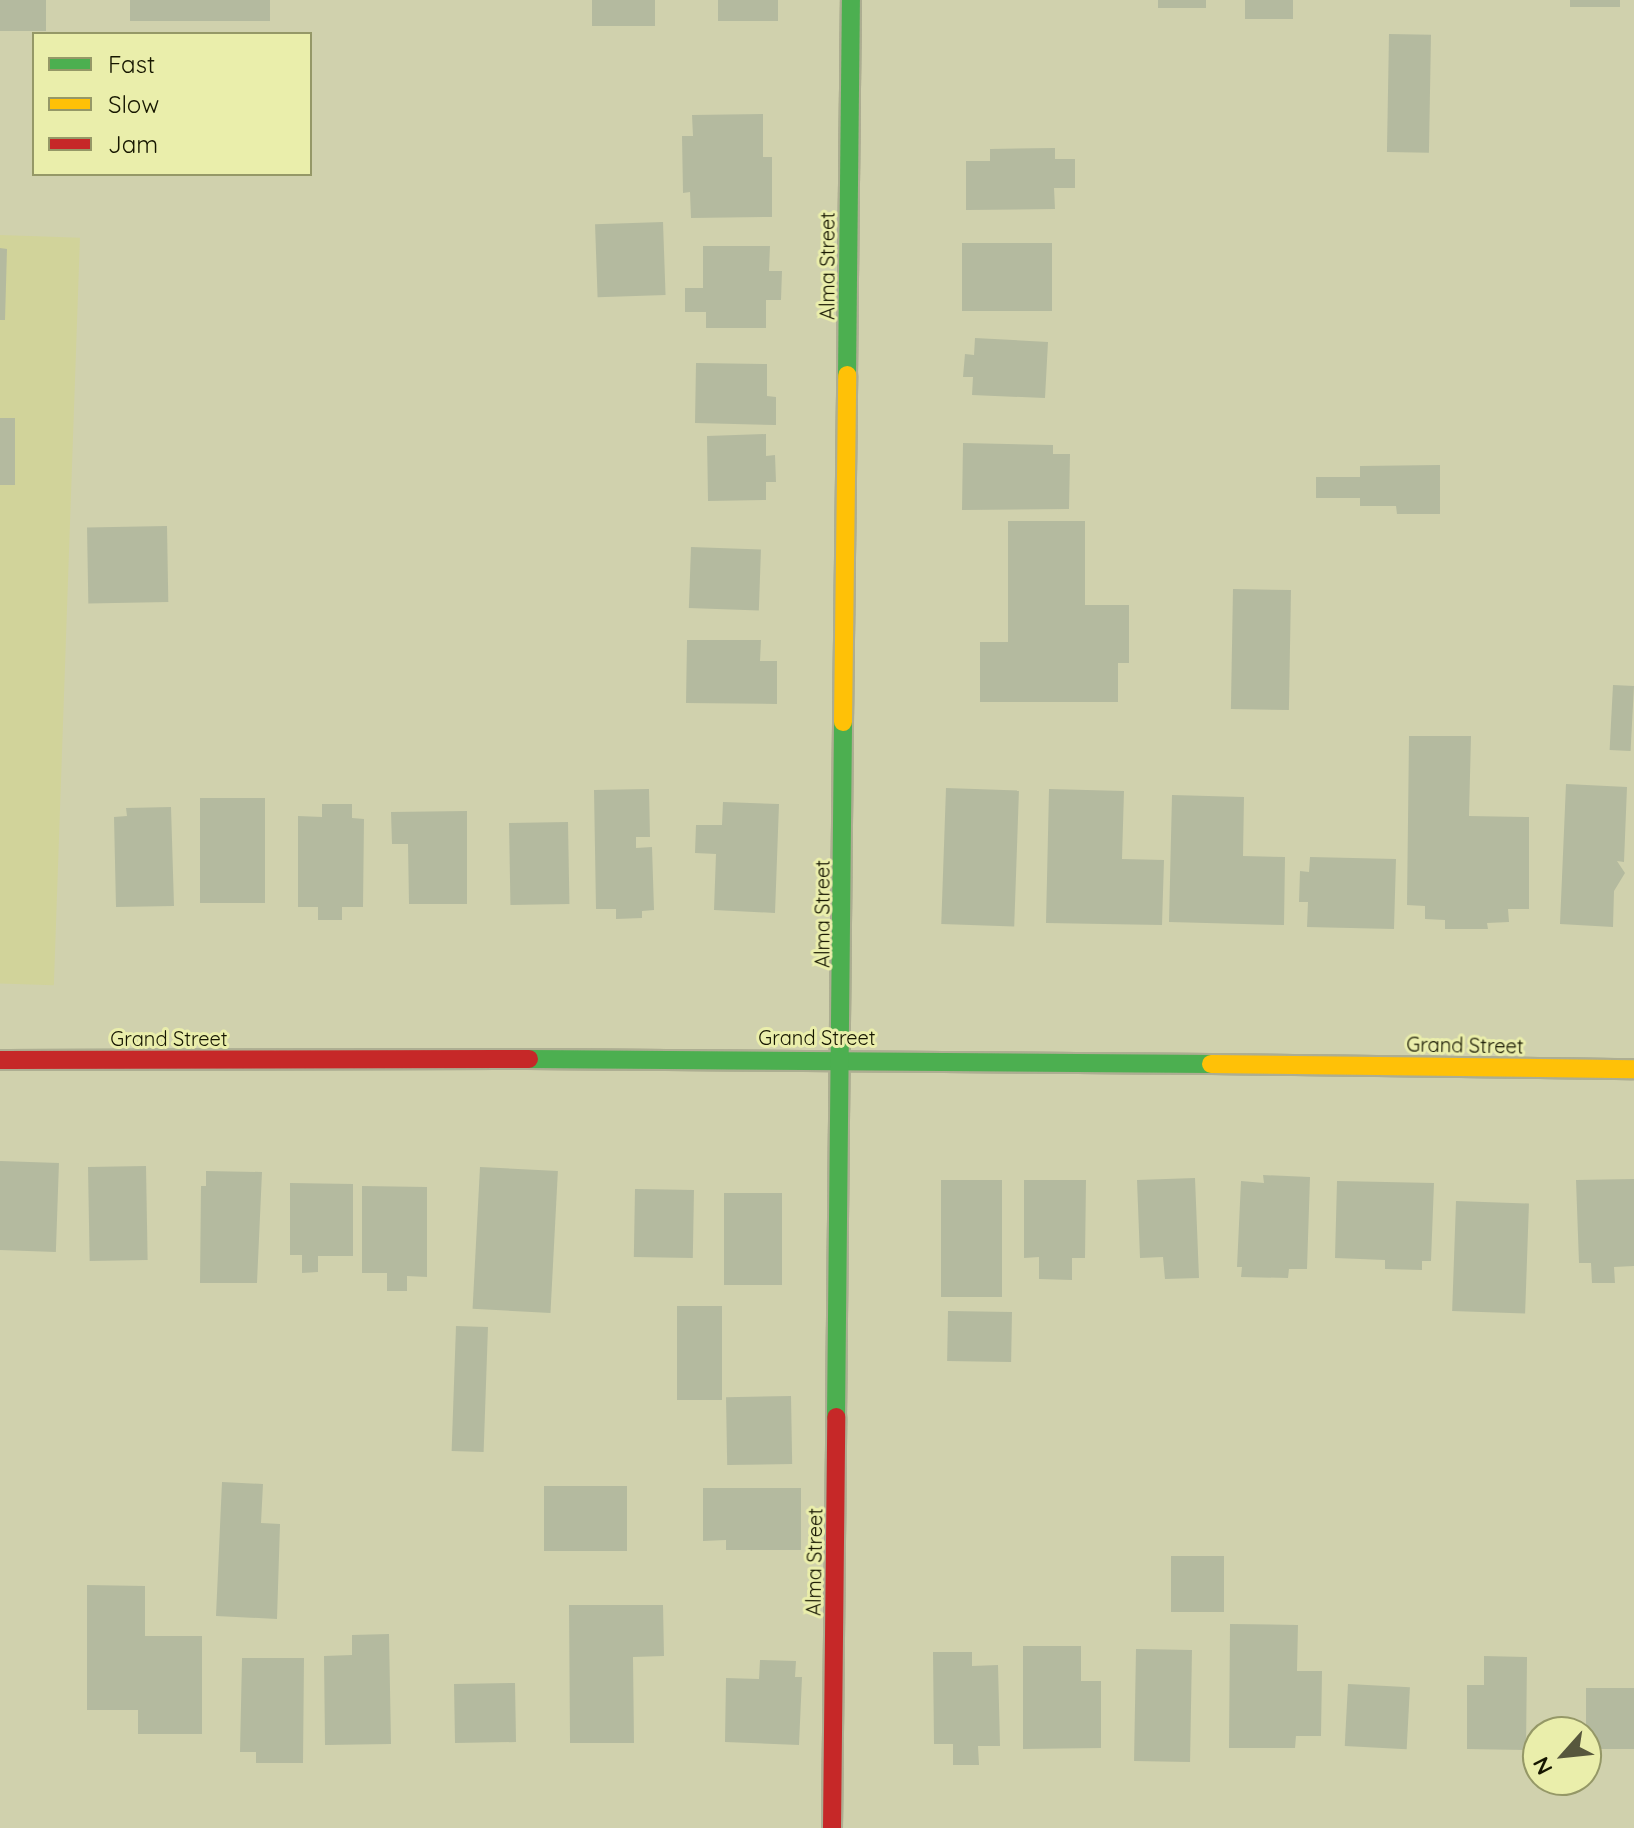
<!DOCTYPE html>
<html>
<head>
<meta charset="utf-8">
<style>
	body { margin:0 }
	#map { position:relative; width:1634px; height:1828px; overflow:hidden; background:#d0d1ad; font-family:Quicksand,sans-serif }
	div>[style] { position:absolute }
	.built>* { inset:0; background:#d1d39a; transform-origin:0 0 }
	.building>* { inset:0; background:#b4ba9f; transform-origin:0 0 }
	.roads { filter:drop-shadow(2px 0 #adae92) drop-shadow(-2px 0 #adae92) drop-shadow(0 2px #adae92) drop-shadow(0 -2px #adae92) }
	.fast>* { height:18px; margin:-9px; padding:0 9px; transform-origin:9px; border-radius:9px; background:#4caf50 }
	.slow>* { height:18px; margin:-9px; padding:0 9px; transform-origin:9px; border-radius:9px; background:#ffc107 }
	.jam>* { height:18px; margin:-9px; padding:0 9px; transform-origin:9px; border-radius:9px; background:#c62828 }
	span { translate:-50% -50%; white-space:nowrap; text-align:center; line-height:1.15; -webkit-text-stroke:6px #eaeeab; paint-order:stroke }
	.street-label { font-size:20px; color:#161600 }
	.legend { position:absolute; left:32px; top:32px; width:280px; height:144px; box-sizing:border-box; background:#eaeeab; border:2px solid #959867; margin:0; padding:10px 14px; list-style:none; font-size:24px; color:#161600 }
	.legend li { display:flex; align-items:center; gap:16px; height:40px }
	.legend b { width:40px; border:2px solid #959867 }
	.north { position:absolute; left:1522px; top:1716px; width:80px; height:80px; box-sizing:border-box; background:#eaeeab; border:2px solid #959867; border-radius:50%; rotate:243deg; font-size:22px; font-weight:700; line-height:32px; text-align:center; color:#161600 }
	.north::after { content:''; display:block; margin:auto; width:28px; height:36px; background:#57573d; clip-path:polygon(50% 0,100% 100%,50% 72%,0 100%) }
</style>
</head>
<body>
<div id="map">
	<div class="built">
		<i style="left:0;top:235px;width:80px;height:748px;rotate:2deg"></i>
	</div>
	<div class="building">
		<i style="left:0;top:0;width:46px;height:31px"></i>
		<i style="left:130px;top:0;width:140px;height:21px"></i>
		<i style="left:592px;top:0;width:63px;height:26px"></i>
		<i style="left:718px;top:0;width:60px;height:21px"></i>
		<i style="left:1158px;top:0;width:48px;height:8px"></i>
		<i style="left:1245px;top:0;width:48px;height:19px"></i>
		<i style="left:1570px;top:0;width:50px;height:7px"></i>
		<i style="left:1389px;top:34px;width:42px;height:118px;rotate:1deg"></i>
		<i style="clip-path:polygon(763px 114px,763px 157px,772px 157px,772px 217px,691px 218px,690px 192px,683px 193px,682px 136px,693px 136px,692px 115px)"></i>
		<i style="clip-path:polygon(1055px 148px,1055px 159px,1075px 159px,1075px 188px,1054px 188px,1055px 209px,966px 210px,966px 161px,990px 161px,990px 149px)"></i>
		<i style="left:663px;top:222px;width:73px;height:68px;rotate:88deg"></i>
		<i style="left:962px;top:243px;width:90px;height:68px"></i>
		<i style="clip-path:polygon(703px 246px,770px 246px,769px 271px,782px 271px,781px 300px,766px 300px,766px 328px,706px 328px,706px 312px,685px 312px,685px 288px,703px 288px)"></i>
		<i style="clip-path:polygon(0 248px,7px 249px,5px 320px,0 320px)"></i>
		<i style="clip-path:polygon(975px 338px,1048px 342px,1045px 398px,972px 395px,973px 377px,963px 377px,965px 354px,974px 355px)"></i>
		<i style="clip-path:polygon(696px 363px,767px 364px,767px 396px,776px 397px,776px 425px,695px 423px)"></i>
		<i style="left:0;top:418px;width:15px;height:67px"></i>
		<i style="clip-path:polygon(766px 434px,766px 456px,775px 455px,776px 482px,766px 482px,766px 500px,708px 501px,707px 436px)"></i>
		<i style="clip-path:polygon(963px 443px,1053px 445px,1053px 454px,1070px 454px,1069px 509px,962px 510px)"></i>
		<i style="clip-path:polygon(1440px 465px,1440px 514px,1397px 514px,1396px 506px,1360px 506px,1360px 498px,1316px 498px,1316px 477px,1360px 477px,1360px 466px)"></i>
		<i style="clip-path:polygon(1008px 521px,1085px 521px,1085px 605px,1129px 605px,1129px 663px,1118px 663px,1118px 702px,980px 702px,980px 642px,1008px 642px)"></i>
		<i style="left:167px;top:526px;width:76px;height:80px;rotate:89deg"></i>
		<i style="left:691px;top:547px;width:70px;height:61px;rotate:2deg"></i>
		<i style="left:1233px;top:589px;width:58px;height:120px;rotate:1deg"></i>
		<i style="clip-path:polygon(687px 640px,761px 640px,760px 661px,777px 661px,777px 704px,686px 703px)"></i>
		<i style="left:1613px;top:685px;width:21px;height:65px;rotate:3deg"></i>
		<i style="clip-path:polygon(1409px 736px,1471px 736px,1469px 816px,1529px 817px,1529px 909px,1508px 909px,1509px 922px,1487px 923px,1488px 929px,1445px 929px,1445px 920px,1425px 919px,1425px 906px,1407px 905px)"></i>
		<i style="clip-path:polygon(1566px 784px,1627px 787px,1624px 862px,1617px 861px,1625px 873px,1614px 891px,1613px 927px,1560px 924px)"></i>
		<i style="left:946px;top:788px;width:73px;height:136px;rotate:2deg"></i>
		<i style="clip-path:polygon(649px 789px,650px 837px,636px 837px,636px 848px,652px 847px,654px 910px,642px 911px,642px 918px,616px 919px,616px 909px,596px 909px,594px 790px)"></i>
		<i style="clip-path:polygon(1049px 789px,1124px 791px,1122px 859px,1164px 860px,1162px 925px,1046px 923px)"></i>
		<i style="clip-path:polygon(1172px 795px,1244px 797px,1243px 856px,1285px 857px,1284px 925px,1169px 922px)"></i>
		<i style="left:200px;top:798px;width:65px;height:105px"></i>
		<i style="clip-path:polygon(723px 802px,779px 804px,775px 913px,714px 910px,716px 854px,695px 853px,696px 825px,722px 825px)"></i>
		<i style="clip-path:polygon(322px 804px,352px 804px,352px 818px,364px 819px,363px 907px,342px 907px,342px 920px,318px 920px,318px 907px,298px 907px,298px 816px,322px 817px)"></i>
		<i style="clip-path:polygon(171px 807px,174px 906px,116px 907px,114px 817px,127px 816px,126px 808px)"></i>
		<i style="clip-path:polygon(467px 811px,467px 904px,409px 904px,408px 844px,392px 844px,391px 812px)"></i>
		<i style="left:568px;top:822px;width:82px;height:59px;rotate:89deg"></i>
		<i style="clip-path:polygon(1310px 857px,1396px 859px,1394px 929px,1307px 927px,1308px 902px,1299px 902px,1300px 871px,1309px 872px)"></i>
		<i style="left:0;top:1161px;width:59px;height:89px;rotate:2deg"></i>
		<i style="left:146px;top:1166px;width:94px;height:58px;rotate:89deg"></i>
		<i style="left:480px;top:1167px;width:78px;height:142px;rotate:3deg"></i>
		<i style="clip-path:polygon(206px 1171px,262px 1172px,257px 1283px,200px 1283px,201px 1186px,206px 1186px)"></i>
		<i style="clip-path:polygon(1263px 1175px,1310px 1177px,1307px 1269px,1289px 1269px,1288px 1278px,1241px 1277px,1242px 1267px,1237px 1267px,1241px 1181px,1264px 1183px)"></i>
		<i style="clip-path:polygon(1195px 1178px,1199px 1278px,1165px 1279px,1163px 1257px,1140px 1258px,1137px 1180px)"></i>
		<i style="clip-path:polygon(1634px 1179px,1634px 1266px,1614px 1267px,1615px 1283px,1592px 1283px,1591px 1263px,1579px 1263px,1576px 1180px)"></i>
		<i style="left:941px;top:1180px;width:61px;height:117px"></i>
		<i style="clip-path:polygon(1024px 1180px,1086px 1180px,1085px 1258px,1072px 1258px,1072px 1280px,1039px 1279px,1039px 1257px,1024px 1258px)"></i>
		<i style="clip-path:polygon(1337px 1181px,1434px 1183px,1431px 1261px,1422px 1261px,1422px 1270px,1385px 1269px,1385px 1260px,1335px 1258px)"></i>
		<i style="clip-path:polygon(290px 1183px,353px 1184px,353px 1256px,318px 1256px,318px 1272px,302px 1273px,302px 1255px,290px 1255px)"></i>
		<i style="clip-path:polygon(362px 1186px,427px 1187px,427px 1277px,407px 1276px,407px 1291px,387px 1291px,387px 1273px,362px 1273px)"></i>
		<i style="left:635px;top:1189px;width:59px;height:68px;rotate:1deg"></i>
		<i style="left:724px;top:1193px;width:58px;height:92px"></i>
		<i style="left:1456px;top:1201px;width:73px;height:110px;rotate:2deg"></i>
		<i style="left:677px;top:1306px;width:45px;height:94px"></i>
		<i style="left:948px;top:1311px;width:64px;height:50px;rotate:1deg"></i>
		<i style="left:456px;top:1326px;width:32px;height:125px;rotate:2deg"></i>
		<i style="left:791px;top:1396px;width:68px;height:65px;rotate:89deg"></i>
		<i style="clip-path:polygon(222px 1482px,263px 1484px,261px 1523px,280px 1524px,277px 1619px,216px 1616px)"></i>
		<i style="left:544px;top:1486px;width:83px;height:65px"></i>
		<i style="clip-path:polygon(703px 1488px,801px 1488px,801px 1550px,726px 1550px,726px 1540px,703px 1541px)"></i>
		<i style="left:1171px;top:1556px;width:53px;height:56px"></i>
		<i style="clip-path:polygon(87px 1585px,145px 1586px,145px 1636px,202px 1636px,202px 1734px,138px 1734px,138px 1710px,87px 1710px)"></i>
		<i style="clip-path:polygon(569px 1605px,663px 1605px,664px 1656px,633px 1657px,634px 1743px,570px 1743px)"></i>
		<i style="clip-path:polygon(1230px 1624px,1298px 1625px,1297px 1671px,1322px 1671px,1321px 1736px,1296px 1736px,1295px 1748px,1229px 1748px)"></i>
		<i style="clip-path:polygon(389px 1634px,391px 1744px,325px 1745px,324px 1656px,352px 1655px,352px 1635px)"></i>
		<i style="clip-path:polygon(1023px 1646px,1081px 1646px,1081px 1681px,1101px 1681px,1101px 1748px,1023px 1749px)"></i>
		<i style="left:1136px;top:1649px;width:56px;height:112px;rotate:1deg"></i>
		<i style="clip-path:polygon(933px 1652px,972px 1652px,972px 1666px,998px 1665px,1000px 1746px,978px 1746px,979px 1765px,953px 1765px,953px 1744px,934px 1744px)"></i>
		<i style="clip-path:polygon(1484px 1656px,1527px 1657px,1526px 1750px,1467px 1749px,1467px 1685px,1484px 1685px)"></i>
		<i style="clip-path:polygon(242px 1658px,304px 1658px,303px 1763px,256px 1763px,256px 1752px,240px 1752px)"></i>
		<i style="clip-path:polygon(760px 1660px,796px 1661px,795px 1677px,802px 1677px,799px 1745px,725px 1742px,726px 1678px,759px 1679px)"></i>
		<i style="left:515px;top:1683px;width:59px;height:61px;rotate:89deg"></i>
		<i style="left:1348px;top:1684px;width:62px;height:62px;rotate:3deg"></i>
		<i style="left:1634px;top:1688px;width:61px;height:48px;rotate:90deg"></i>
	</div>
	<div class="roads">
		<div class="fast">
			<i style="left:847px;top:375px;width:375px;rotate:-89.4deg"></i>
			<i style="left:529px;top:1059px;width:682px;rotate:0.42deg"></i>
			<i style="left:836px;top:1417px;width:695px;rotate:-89.42deg"></i>
		</div>
		<div class="slow">
			<i style="left:843px;top:722px;width:347px;rotate:-89.3deg"></i>
			<i style="left:1211px;top:1064px;width:423px;rotate:0.7deg"></i>
		</div>
		<div class="jam">
			<i style="left:0;top:1060px;width:529px;rotate:-0.11deg"></i>
			<i style="left:832px;top:1828px;width:411px;rotate:-89.4deg"></i>
		</div>
	</div>
	<div class="street-label">
		<span style="left:827px;top:266px;rotate:-90deg">Alma Street</span>
		<span style="left:822px;top:914px;rotate:-90deg">Alma Street</span>
		<span style="left:817px;top:1037px">Grand Street</span>
		<span style="left:169px;top:1038px">Grand Street</span>
		<span style="left:1465px;top:1045px;rotate:1deg">Grand Street</span>
		<span style="left:814px;top:1562px;rotate:-89deg">Alma Street</span>
	</div>
	<ul class="legend">
	<li><b style="height:10px;background:#4caf50"></b>Fast</li>
	<li><b style="height:10px;background:#ffc107"></b>Slow</li>
	<li><b style="height:10px;background:#c62828"></b>Jam</li>
	</ul>
	<div class="north">N</div>
</div>
</body>
</html>
